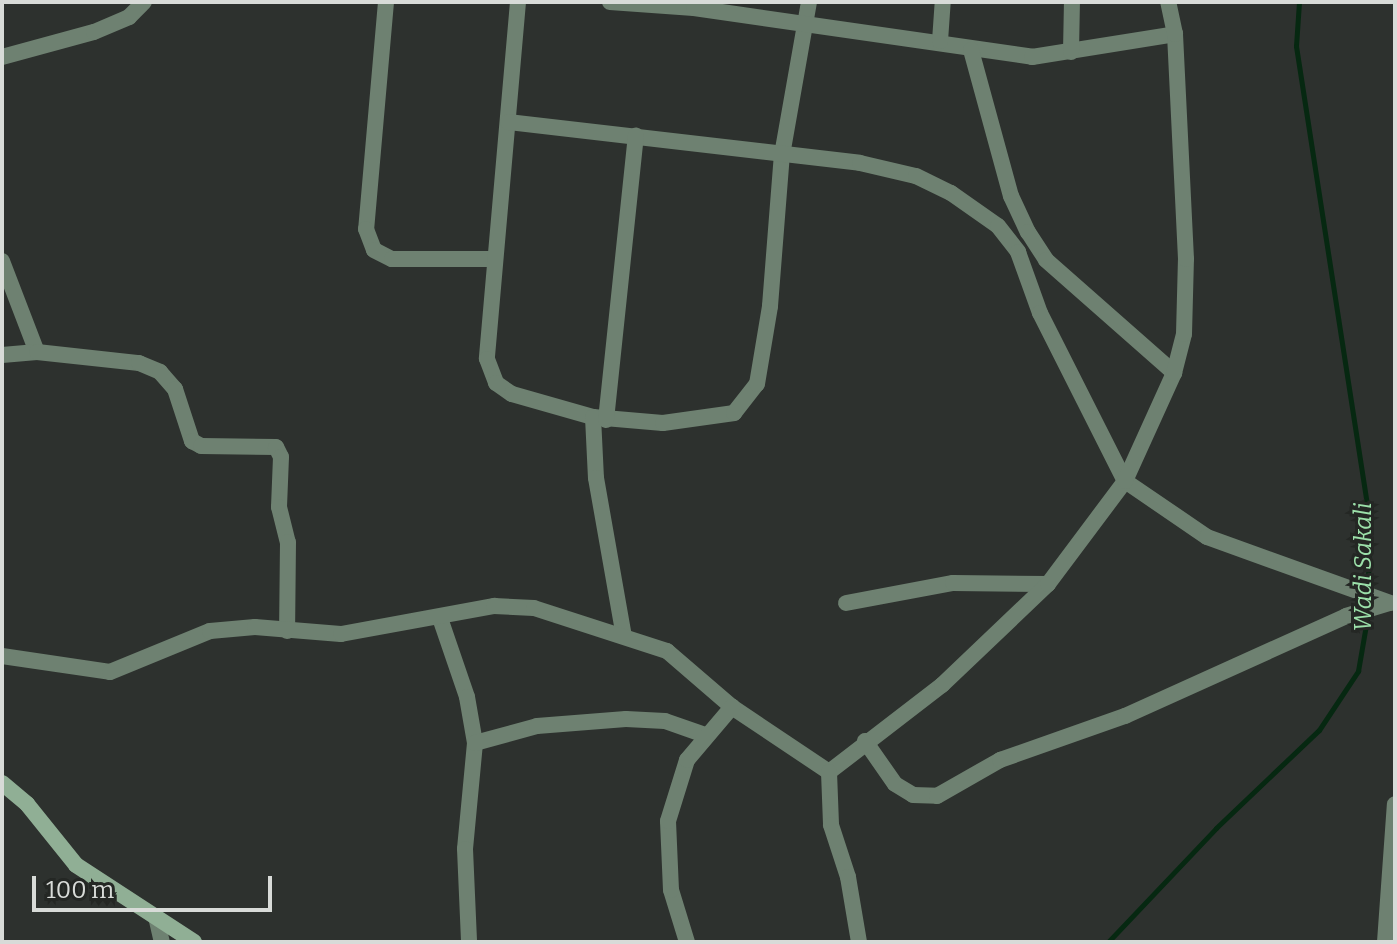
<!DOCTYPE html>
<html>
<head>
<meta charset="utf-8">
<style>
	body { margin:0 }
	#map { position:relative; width:1397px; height:944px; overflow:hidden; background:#2d312e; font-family:Bitter,serif }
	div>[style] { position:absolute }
	.stream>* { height:5px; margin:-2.5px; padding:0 2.5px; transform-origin:2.5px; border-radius:2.5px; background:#062811 }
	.street>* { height:16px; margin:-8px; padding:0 8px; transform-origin:8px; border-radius:8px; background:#6e8171 }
	.secondary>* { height:16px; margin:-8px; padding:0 8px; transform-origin:8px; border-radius:8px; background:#90af95 }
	span { translate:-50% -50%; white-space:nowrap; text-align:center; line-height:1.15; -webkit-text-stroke:6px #242724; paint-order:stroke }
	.water-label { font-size:24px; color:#9ce1aa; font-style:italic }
	.frame { position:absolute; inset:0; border:4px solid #d8dbd8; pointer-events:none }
	.scale { position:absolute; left:32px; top:876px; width:240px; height:36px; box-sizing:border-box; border:4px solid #d8dbd8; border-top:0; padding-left:10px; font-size:24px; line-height:28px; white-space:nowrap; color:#d8dbd8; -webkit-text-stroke:6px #242724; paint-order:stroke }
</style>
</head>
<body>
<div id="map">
	<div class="stream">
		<i style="left:1299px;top:2px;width:44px;rotate:93.9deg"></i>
		<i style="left:1296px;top:46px;width:480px;rotate:81.2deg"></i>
		<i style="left:1369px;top:520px;width:71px;rotate:90.8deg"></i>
		<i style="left:1108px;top:942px;width:157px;rotate:-46.5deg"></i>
		<i style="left:1216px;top:828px;width:142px;rotate:-43.6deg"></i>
		<i style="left:1319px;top:730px;width:71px;rotate:-56.5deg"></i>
		<i style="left:1358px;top:671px;width:59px;rotate:-80.2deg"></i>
	</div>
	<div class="street">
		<i style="left:386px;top:2px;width:228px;rotate:95deg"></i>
		<i style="left:366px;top:229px;width:22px;rotate:69deg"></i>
		<i style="left:374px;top:250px;width:20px;rotate:27deg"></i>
		<i style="left:392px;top:259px;width:101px"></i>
		<i style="left:518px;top:2px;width:358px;rotate:95deg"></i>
		<i style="left:487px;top:359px;width:26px;rotate:69deg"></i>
		<i style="left:496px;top:383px;width:19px;rotate:35deg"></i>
		<i style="left:512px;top:394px;width:84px;rotate:15.9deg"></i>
		<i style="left:593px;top:417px;width:70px;rotate:4.9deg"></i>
		<i style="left:663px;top:423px;width:72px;rotate:-8deg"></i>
		<i style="left:734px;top:413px;width:37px;rotate:-52deg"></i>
		<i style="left:757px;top:384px;width:79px;rotate:-80.5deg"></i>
		<i style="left:770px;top:306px;width:151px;rotate:-85.5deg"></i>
		<i style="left:782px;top:155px;width:155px;rotate:-80deg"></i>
		<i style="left:610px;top:2px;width:84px;rotate:4.1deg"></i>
		<i style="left:694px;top:8px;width:342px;rotate:8.2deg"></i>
		<i style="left:1032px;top:57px;width:145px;rotate:-9.1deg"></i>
		<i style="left:940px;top:41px;width:39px;rotate:-86deg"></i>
		<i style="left:971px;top:50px;width:151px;rotate:74.7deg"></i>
		<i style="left:1011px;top:196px;width:40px;rotate:65deg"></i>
		<i style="left:1028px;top:232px;width:33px;rotate:57deg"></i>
		<i style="left:1046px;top:260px;width:171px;rotate:41.4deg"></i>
		<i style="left:1071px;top:52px;width:50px;rotate:-88.9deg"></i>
		<i style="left:2px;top:57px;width:95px;rotate:-15.2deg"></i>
		<i style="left:94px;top:32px;width:38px;rotate:-23deg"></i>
		<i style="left:129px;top:17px;width:21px;rotate:-45deg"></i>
		<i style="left:508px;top:122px;width:354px;rotate:6.6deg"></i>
		<i style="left:860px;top:163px;width:57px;rotate:13.1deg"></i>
		<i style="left:916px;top:176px;width:39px;rotate:26deg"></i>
		<i style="left:951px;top:193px;width:57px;rotate:35.1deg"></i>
		<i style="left:998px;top:226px;width:33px;rotate:52deg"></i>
		<i style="left:1018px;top:252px;width:65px;rotate:70.2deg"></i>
		<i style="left:1040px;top:313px;width:188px;rotate:63.2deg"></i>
		<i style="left:1125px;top:481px;width:99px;rotate:34.3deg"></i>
		<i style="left:1207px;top:537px;width:195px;rotate:19.8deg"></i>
		<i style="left:2px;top:261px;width:97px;rotate:69deg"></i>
		<i style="left:2px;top:355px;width:35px;rotate:-5deg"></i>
		<i style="left:37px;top:352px;width:103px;rotate:6.2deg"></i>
		<i style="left:139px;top:363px;width:23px;rotate:23deg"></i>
		<i style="left:160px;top:372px;width:23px;rotate:49deg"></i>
		<i style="left:175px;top:389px;width:55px;rotate:71.9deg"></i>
		<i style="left:192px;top:441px;width:10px;rotate:29deg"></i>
		<i style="left:201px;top:446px;width:75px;rotate:0.8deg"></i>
		<i style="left:276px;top:447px;width:11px;rotate:63deg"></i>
		<i style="left:281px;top:457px;width:50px;rotate:92.3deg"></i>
		<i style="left:279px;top:507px;width:36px;rotate:76deg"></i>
		<i style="left:288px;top:542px;width:89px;rotate:90.6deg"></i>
		<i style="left:593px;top:417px;width:61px;rotate:87.2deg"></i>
		<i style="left:596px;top:478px;width:160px;rotate:80deg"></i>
		<i style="left:606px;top:420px;width:286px;rotate:-84deg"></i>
		<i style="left:846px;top:603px;width:109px;rotate:-10.6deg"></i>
		<i style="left:953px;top:583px;width:95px;rotate:0.6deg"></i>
		<i style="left:440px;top:618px;width:83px;rotate:71.1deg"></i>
		<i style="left:467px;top:697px;width:47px;rotate:80.1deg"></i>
		<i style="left:475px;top:743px;width:106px;rotate:95.4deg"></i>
		<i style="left:465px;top:849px;width:93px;rotate:87.5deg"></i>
		<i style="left:2px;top:656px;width:109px;rotate:8.4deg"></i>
		<i style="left:110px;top:672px;width:108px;rotate:-22.3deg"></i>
		<i style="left:210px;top:631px;width:45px;rotate:-5.1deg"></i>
		<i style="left:255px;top:627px;width:86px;rotate:4.7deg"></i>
		<i style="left:341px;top:634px;width:156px;rotate:-10.4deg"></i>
		<i style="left:494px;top:606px;width:40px;rotate:2.9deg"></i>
		<i style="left:534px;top:608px;width:140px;rotate:17.9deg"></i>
		<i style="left:667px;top:651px;width:86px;rotate:40.7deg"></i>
		<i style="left:732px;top:707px;width:117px;rotate:33.8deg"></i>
		<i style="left:865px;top:741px;width:52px;rotate:55.1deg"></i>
		<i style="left:895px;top:784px;width:21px;rotate:31deg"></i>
		<i style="left:913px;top:795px;width:24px;rotate:2deg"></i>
		<i style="left:937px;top:796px;width:73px;rotate:-29.7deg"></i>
		<i style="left:1000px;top:760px;width:133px;rotate:-19.4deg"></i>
		<i style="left:1125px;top:716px;width:243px;rotate:-24.3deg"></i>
		<i style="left:1346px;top:616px;width:45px;rotate:-16.8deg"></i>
		<i style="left:475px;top:743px;width:64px;rotate:-15.3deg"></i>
		<i style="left:537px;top:726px;width:89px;rotate:-4.5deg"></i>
		<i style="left:626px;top:719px;width:39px;rotate:3deg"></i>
		<i style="left:665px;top:721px;width:42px;rotate:19.3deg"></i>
		<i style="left:829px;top:772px;width:143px;rotate:-37.6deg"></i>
		<i style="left:942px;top:685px;width:146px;rotate:-43.6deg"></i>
		<i style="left:1048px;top:584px;width:129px;rotate:-53.2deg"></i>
		<i style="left:1125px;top:481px;width:119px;rotate:-65.6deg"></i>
		<i style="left:1174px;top:373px;width:40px;rotate:-75.6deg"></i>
		<i style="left:1184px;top:334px;width:75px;rotate:-88.5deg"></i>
		<i style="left:1186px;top:259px;width:225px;rotate:-92.8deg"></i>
		<i style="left:1175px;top:34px;width:33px;rotate:-102deg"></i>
		<i style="left:829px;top:772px;width:53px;rotate:87.8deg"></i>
		<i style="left:831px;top:825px;width:55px;rotate:71.9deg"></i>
		<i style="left:848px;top:877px;width:66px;rotate:80.4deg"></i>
		<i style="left:157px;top:921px;width:22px;rotate:77deg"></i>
		<i style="left:687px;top:942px;width:54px;rotate:-107.1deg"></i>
		<i style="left:671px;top:890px;width:69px;rotate:-92.5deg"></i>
		<i style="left:668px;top:821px;width:64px;rotate:-72.7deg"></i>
		<i style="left:687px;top:760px;width:70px;rotate:-49.7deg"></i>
		<i style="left:1385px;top:942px;width:138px;rotate:-85.9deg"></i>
	</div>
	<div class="secondary">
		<i style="left:2px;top:783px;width:33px;rotate:40deg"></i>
		<i style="left:27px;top:804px;width:78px;rotate:51.2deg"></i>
		<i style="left:76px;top:865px;width:141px;rotate:33.1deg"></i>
	</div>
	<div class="water-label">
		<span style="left:1364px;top:567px;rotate:-90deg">Wadi Sakali</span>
	</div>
	<div class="frame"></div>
	<div class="scale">100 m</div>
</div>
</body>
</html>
